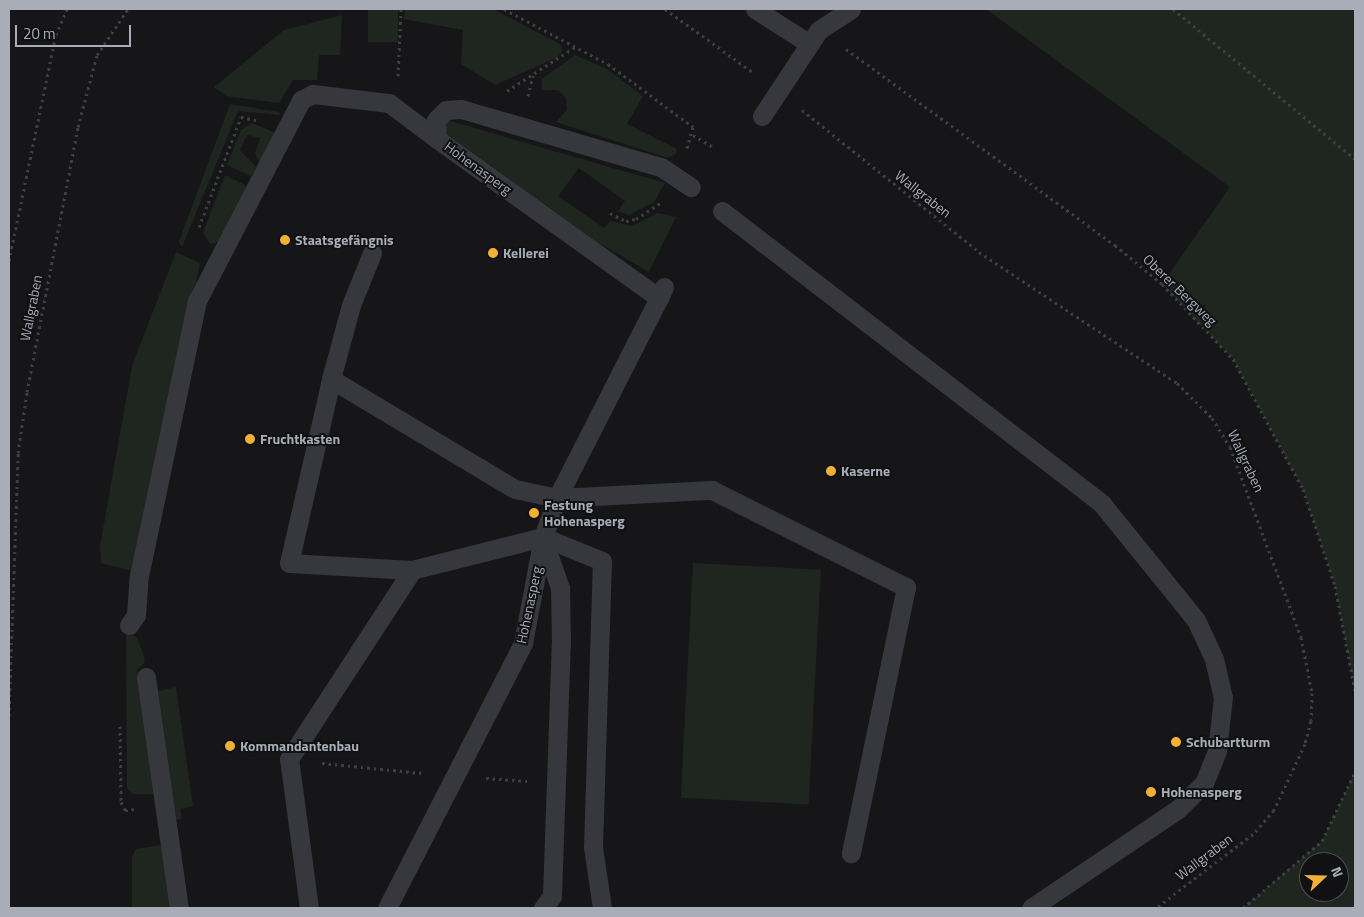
<!DOCTYPE html>
<html>
<head>
<meta charset="utf-8">
<style>
	body { margin:0 }
	#map { position:relative; width:1364px; height:917px; overflow:hidden; background:#161618; font-family:"Titillium Web",sans-serif }
	div>[style] { position:absolute }
	.green>* { inset:0; background:#1e261f; transform-origin:0 0 }
	.path>* { height:3px; margin-top:-1.5px; transform-origin:0; background:repeating-linear-gradient(90deg,#3d3f44 0 2.5px,transparent 0 6.5px) }
	.lane>* { height:19px; margin:-9.5px; padding:0 9.5px; transform-origin:9.5px; border-radius:9.5px; background:#37383d }
	.dots>* { width:14px; height:14px; translate:-50% -50%; box-sizing:border-box; border:2px solid #111113; border-radius:50% }
	span { translate:-50% -50%; white-space:nowrap; text-align:center; line-height:1.15; -webkit-text-stroke:4px #111113; paint-order:stroke }
	.street-label { font-size:14px; color:#a8adb8 }
	.poi-label { font-size:14px; color:#a8adb8; font-weight:700 }
	.left { translate:0 -50%; text-align:left }
	.frame { position:absolute; inset:0; border:10px solid #a8adb8; pointer-events:none }
	.north { position:absolute; left:1299px; top:852px; width:50px; height:50px; box-sizing:border-box; background:#111113; border:1px solid #4d4f55; border-radius:50%; rotate:69deg; font-size:14px; font-weight:700; line-height:20px; text-align:center; color:#a8adb8 }
	.north::after { content:''; display:block; margin:auto; width:18px; height:22px; background:#f2b134; clip-path:polygon(50% 0,100% 100%,50% 72%,0 100%) }
	.scale { position:absolute; left:15px; top:25px; width:116px; height:22px; box-sizing:border-box; border:2px solid #a8adb8; border-top:0; padding-left:6px; font-size:15px; line-height:18px; white-space:nowrap; color:#a8adb8; -webkit-text-stroke:4px #111113; paint-order:stroke }
</style>
</head>
<body>
<div id="map">
	<div class="green">
		<i style="left:368px;top:9px;width:30px;height:33px"></i>
		<i style="clip-path:polygon(405px 9px,493px 9px,560px 44px,563px 50px,558px 57px,495px 85px,461px 64px,463px 30px,404px 19px)"></i>
		<i style="clip-path:polygon(986px 9px,1355px 9px,1355px 691px,1335px 586px,1303px 489px,1233px 359px,1162px 284px,1230px 187px)"></i>
		<i style="clip-path:polygon(342px 15px,340px 55px,319px 55px,317px 80px,293px 80px,279px 103px,226px 96px,214px 87px,284px 30px)"></i>
		<i style="clip-path:polygon(575px 55px,607px 69px,643px 96px,627px 124px,677px 149px,676px 154px,668px 158px,556px 122px,567px 110px,566px 98px,558px 90px,542px 90px,542px 79px)"></i>
		<i style="clip-path:polygon(230px 104px,279px 112px,280px 115px,238px 111px,182px 247px,179px 242px)"></i>
		<i style="clip-path:polygon(447px 120px,665px 183px,654px 202px,629px 215px,618px 211px,625px 201px,579px 168px,558px 196px,604px 228px,611px 221px,632px 226px,658px 213px,676px 217px,649px 272px,596px 241px,445px 133px)"></i>
		<i style="clip-path:polygon(252px 123px,276px 133px,262px 166px,255px 154px,260px 138px,247px 135px,240px 150px,256px 167px,251px 176px,227px 165px,241px 130px)"></i>
		<i style="clip-path:polygon(225px 175px,245px 185px,246px 193px,220px 242px,210px 244px,203px 233px)"></i>
		<i style="clip-path:polygon(176px 252px,200px 263px,132px 571px,101px 563px,100px 546px,132px 366px)"></i>
		<i style="left:693px;top:563px;width:128px;height:235px;rotate:3deg"></i>
		<i style="clip-path:polygon(126px 632px,137px 638px,143px 653px,145px 662px,137px 670px,156px 794px,133px 794px,127px 788px)"></i>
		<i style="clip-path:polygon(176px 687px,193px 806px,180px 809px,182px 819px,176px 820px,158px 691px)"></i>
		<i style="clip-path:polygon(evenodd,1355px 772px,1355px 908px,1243px 908px,1322px 841px,1355px 772px,1309px 862px,1339px 862px,1339px 892px,1309px 892px,1309px 862px)"></i>
		<i style="clip-path:polygon(162px 845px,171px 908px,132px 908px,132px 857px,136px 849px)"></i>
	</div>
	<div class="path">
		<i style="left:504px;top:9px;width:118px;rotate:27.9deg"></i>
		<i style="left:608px;top:64px;width:106px;rotate:36.5deg"></i>
		<i style="left:693px;top:127px;width:22px;rotate:106deg"></i>
		<i style="left:665px;top:9px;width:110px;rotate:35.7deg"></i>
		<i style="left:1173px;top:9px;width:236px;rotate:39.5deg"></i>
		<i style="left:846px;top:49px;width:333px;rotate:36.1deg"></i>
		<i style="left:1115px;top:245px;width:61px;rotate:39.7deg"></i>
		<i style="left:1162px;top:284px;width:103px;rotate:46.6deg"></i>
		<i style="left:1233px;top:359px;width:148px;rotate:61.7deg"></i>
		<i style="left:1303px;top:489px;width:102px;rotate:71.7deg"></i>
		<i style="left:1335px;top:586px;width:107px;rotate:79.2deg"></i>
		<i style="left:398px;top:76px;width:67px;rotate:-87.4deg"></i>
		<i style="left:507px;top:91px;width:81px;rotate:-32.9deg"></i>
		<i style="left:528px;top:96px;width:21px;rotate:-76deg"></i>
		<i style="left:802px;top:110px;width:227px;rotate:38.7deg"></i>
		<i style="left:979px;top:252px;width:237px;rotate:33.5deg"></i>
		<i style="left:1177px;top:383px;width:49px;rotate:45deg"></i>
		<i style="left:1212px;top:418px;width:34px;rotate:58deg"></i>
		<i style="left:1230px;top:447px;width:203px;rotate:69.5deg"></i>
		<i style="left:1301px;top:637px;width:57px;rotate:78.9deg"></i>
		<i style="left:1312px;top:693px;width:28px;rotate:92deg"></i>
		<i style="left:1311px;top:721px;width:24px;rotate:105deg"></i>
		<i style="left:1305px;top:744px;width:73px;rotate:115.2deg"></i>
		<i style="left:1274px;top:810px;width:32px;rotate:131deg"></i>
		<i style="left:1253px;top:834px;width:122px;rotate:142.7deg"></i>
		<i style="left:693px;top:135px;width:26px;rotate:31deg"></i>
		<i style="left:610px;top:213px;width:18px;rotate:27deg"></i>
		<i style="left:626px;top:221px;width:10px;rotate:-11deg"></i>
		<i style="left:636px;top:219px;width:31px;rotate:-33deg"></i>
		<i style="left:199px;top:227px;width:118px;rotate:-69.1deg"></i>
		<i style="left:241px;top:117px;width:16px;rotate:11deg"></i>
		<i style="left:9px;top:261px;width:231px;rotate:-78.3deg"></i>
		<i style="left:56px;top:35px;width:28px;rotate:-67deg"></i>
		<i style="left:9px;top:716px;width:263px;rotate:-88deg"></i>
		<i style="left:18px;top:453px;width:62px;rotate:-81.6deg"></i>
		<i style="left:27px;top:392px;width:270px;rotate:-79.1deg"></i>
		<i style="left:78px;top:127px;width:74px;rotate:-75.2deg"></i>
		<i style="left:97px;top:55px;width:55px;rotate:-56deg"></i>
		<i style="left:120px;top:726px;width:76px;rotate:89.2deg"></i>
		<i style="left:121px;top:802px;width:9px;rotate:63deg"></i>
		<i style="left:125px;top:810px;width:11px;rotate:-5deg"></i>
		<i style="left:322px;top:763px;width:100px;rotate:5.7deg"></i>
		<i style="left:486px;top:778px;width:41px;rotate:4.2deg"></i>
		<i style="left:1243px;top:908px;width:104px;rotate:-40.3deg"></i>
		<i style="left:1322px;top:841px;width:76px;rotate:-64.4deg"></i>
	</div>
	<div class="lane">
		<i style="left:755px;top:9px;width:65px;rotate:32.5deg"></i>
		<i style="left:762px;top:116px;width:103px;rotate:-56.5deg"></i>
		<i style="left:819px;top:30px;width:38px;rotate:-33deg"></i>
		<i style="left:722px;top:211px;width:480px;rotate:37.6deg"></i>
		<i style="left:1102px;top:504px;width:149px;rotate:51deg"></i>
		<i style="left:1196px;top:620px;width:43px;rotate:65.2deg"></i>
		<i style="left:1214px;top:659px;width:39px;rotate:77deg"></i>
		<i style="left:1223px;top:697px;width:54px;rotate:96.3deg"></i>
		<i style="left:1217px;top:751px;width:35px;rotate:112deg"></i>
		<i style="left:1204px;top:783px;width:37px;rotate:135deg"></i>
		<i style="left:1178px;top:809px;width:177px;rotate:146deg"></i>
		<i style="left:664px;top:287px;width:12px;rotate:114deg"></i>
		<i style="left:659px;top:298px;width:273px;rotate:-144.4deg"></i>
		<i style="left:437px;top:139px;width:19px;rotate:-93deg"></i>
		<i style="left:436px;top:120px;width:14px;rotate:-45deg"></i>
		<i style="left:446px;top:110px;width:15px;rotate:-4deg"></i>
		<i style="left:461px;top:109px;width:208px;rotate:16.2deg"></i>
		<i style="left:661px;top:167px;width:36px;rotate:34deg"></i>
		<i style="left:331px;top:379px;width:77px;rotate:-74.9deg"></i>
		<i style="left:351px;top:305px;width:56px;rotate:-68deg"></i>
		<i style="left:129px;top:625px;width:12px;rotate:-55deg"></i>
		<i style="left:136px;top:615px;width:39px;rotate:-86deg"></i>
		<i style="left:139px;top:576px;width:281px;rotate:-78.1deg"></i>
		<i style="left:197px;top:301px;width:226px;rotate:-62.6deg"></i>
		<i style="left:301px;top:100px;width:13px;rotate:-27deg"></i>
		<i style="left:313px;top:94px;width:77px;rotate:6.8deg"></i>
		<i style="left:389px;top:103px;width:60px;rotate:36.9deg"></i>
		<i style="left:146px;top:677px;width:233px;rotate:81.9deg"></i>
		<i style="left:309px;top:908px;width:150px;rotate:-97.6deg"></i>
		<i style="left:289px;top:759px;width:225px;rotate:-56.9deg"></i>
		<i style="left:387px;top:908px;width:298px;rotate:-62.8deg"></i>
		<i style="left:523px;top:643px;width:108px;rotate:-79.3deg"></i>
		<i style="left:543px;top:537px;width:41px;rotate:-70.3deg"></i>
		<i style="left:557px;top:498px;width:225px;rotate:-63deg"></i>
		<i style="left:543px;top:908px;width:15px;rotate:-53deg"></i>
		<i style="left:552px;top:896px;width:253px;rotate:-88deg"></i>
		<i style="left:561px;top:643px;width:55px;rotate:-91deg"></i>
		<i style="left:560px;top:588px;width:52px;rotate:-109.1deg"></i>
		<i style="left:602px;top:908px;width:62px;rotate:-98.4deg"></i>
		<i style="left:593px;top:847px;width:286px;rotate:-88.2deg"></i>
		<i style="left:602px;top:561px;width:64px;rotate:-157.9deg"></i>
		<i style="left:543px;top:537px;width:135px;rotate:165.9deg"></i>
		<i style="left:412px;top:570px;width:123px;rotate:-176.7deg"></i>
		<i style="left:289px;top:563px;width:189px;rotate:-77.1deg"></i>
		<i style="left:331px;top:379px;width:214px;rotate:30.9deg"></i>
		<i style="left:515px;top:489px;width:43px;rotate:12.1deg"></i>
		<i style="left:557px;top:498px;width:155px;rotate:-3deg"></i>
		<i style="left:712px;top:490px;width:217px;rotate:26.6deg"></i>
		<i style="left:906px;top:587px;width:272px;rotate:101.7deg"></i>
	</div>
	<div class="dots">
		<i style="left:285px;top:240px;background:#f2b134"></i>
		<i style="left:493px;top:253px;background:#f2b134"></i>
		<i style="left:250px;top:439px;background:#f2b134"></i>
		<i style="left:831px;top:471px;background:#f2b134"></i>
		<i style="left:534px;top:513px;background:#f2b134"></i>
		<i style="left:1176px;top:742px;background:#f2b134"></i>
		<i style="left:230px;top:746px;background:#f2b134"></i>
		<i style="left:1151px;top:792px;background:#f2b134"></i>
	</div>
	<div class="street-label">
		<span style="left:478px;top:168px;rotate:36deg">Hohenasperg</span>
		<span style="left:923px;top:194px;rotate:38deg">Wallgraben</span>
		<span style="left:1180px;top:290px;rotate:44deg">Oberer Bergweg</span>
		<span style="left:31px;top:308px;rotate:-79deg">Wallgraben</span>
		<span style="left:1246px;top:461px;rotate:65deg">Wallgraben</span>
		<span style="left:529px;top:605px;rotate:-78deg">Hohenasperg</span>
		<span style="left:1204px;top:857px;rotate:-37deg">Wallgraben</span>
	</div>
	<div class="poi-label">
		<span class="left" style="left:295px;top:240px">Staatsgefängnis</span>
		<span class="left" style="left:503px;top:253px">Kellerei</span>
		<span class="left" style="left:260px;top:439px">Fruchtkasten</span>
		<span class="left" style="left:841px;top:471px">Kaserne</span>
		<span class="left" style="left:544px;top:513px">Festung<br>Hohenasperg</span>
		<span class="left" style="left:1186px;top:742px">Schubartturm</span>
		<span class="left" style="left:240px;top:746px">Kommandantenbau</span>
		<span class="left" style="left:1161px;top:792px">Hohenasperg</span>
	</div>
	<div class="frame"></div>
	<div class="north">N</div>
	<div class="scale">20 m</div>
</div>
</body>
</html>
